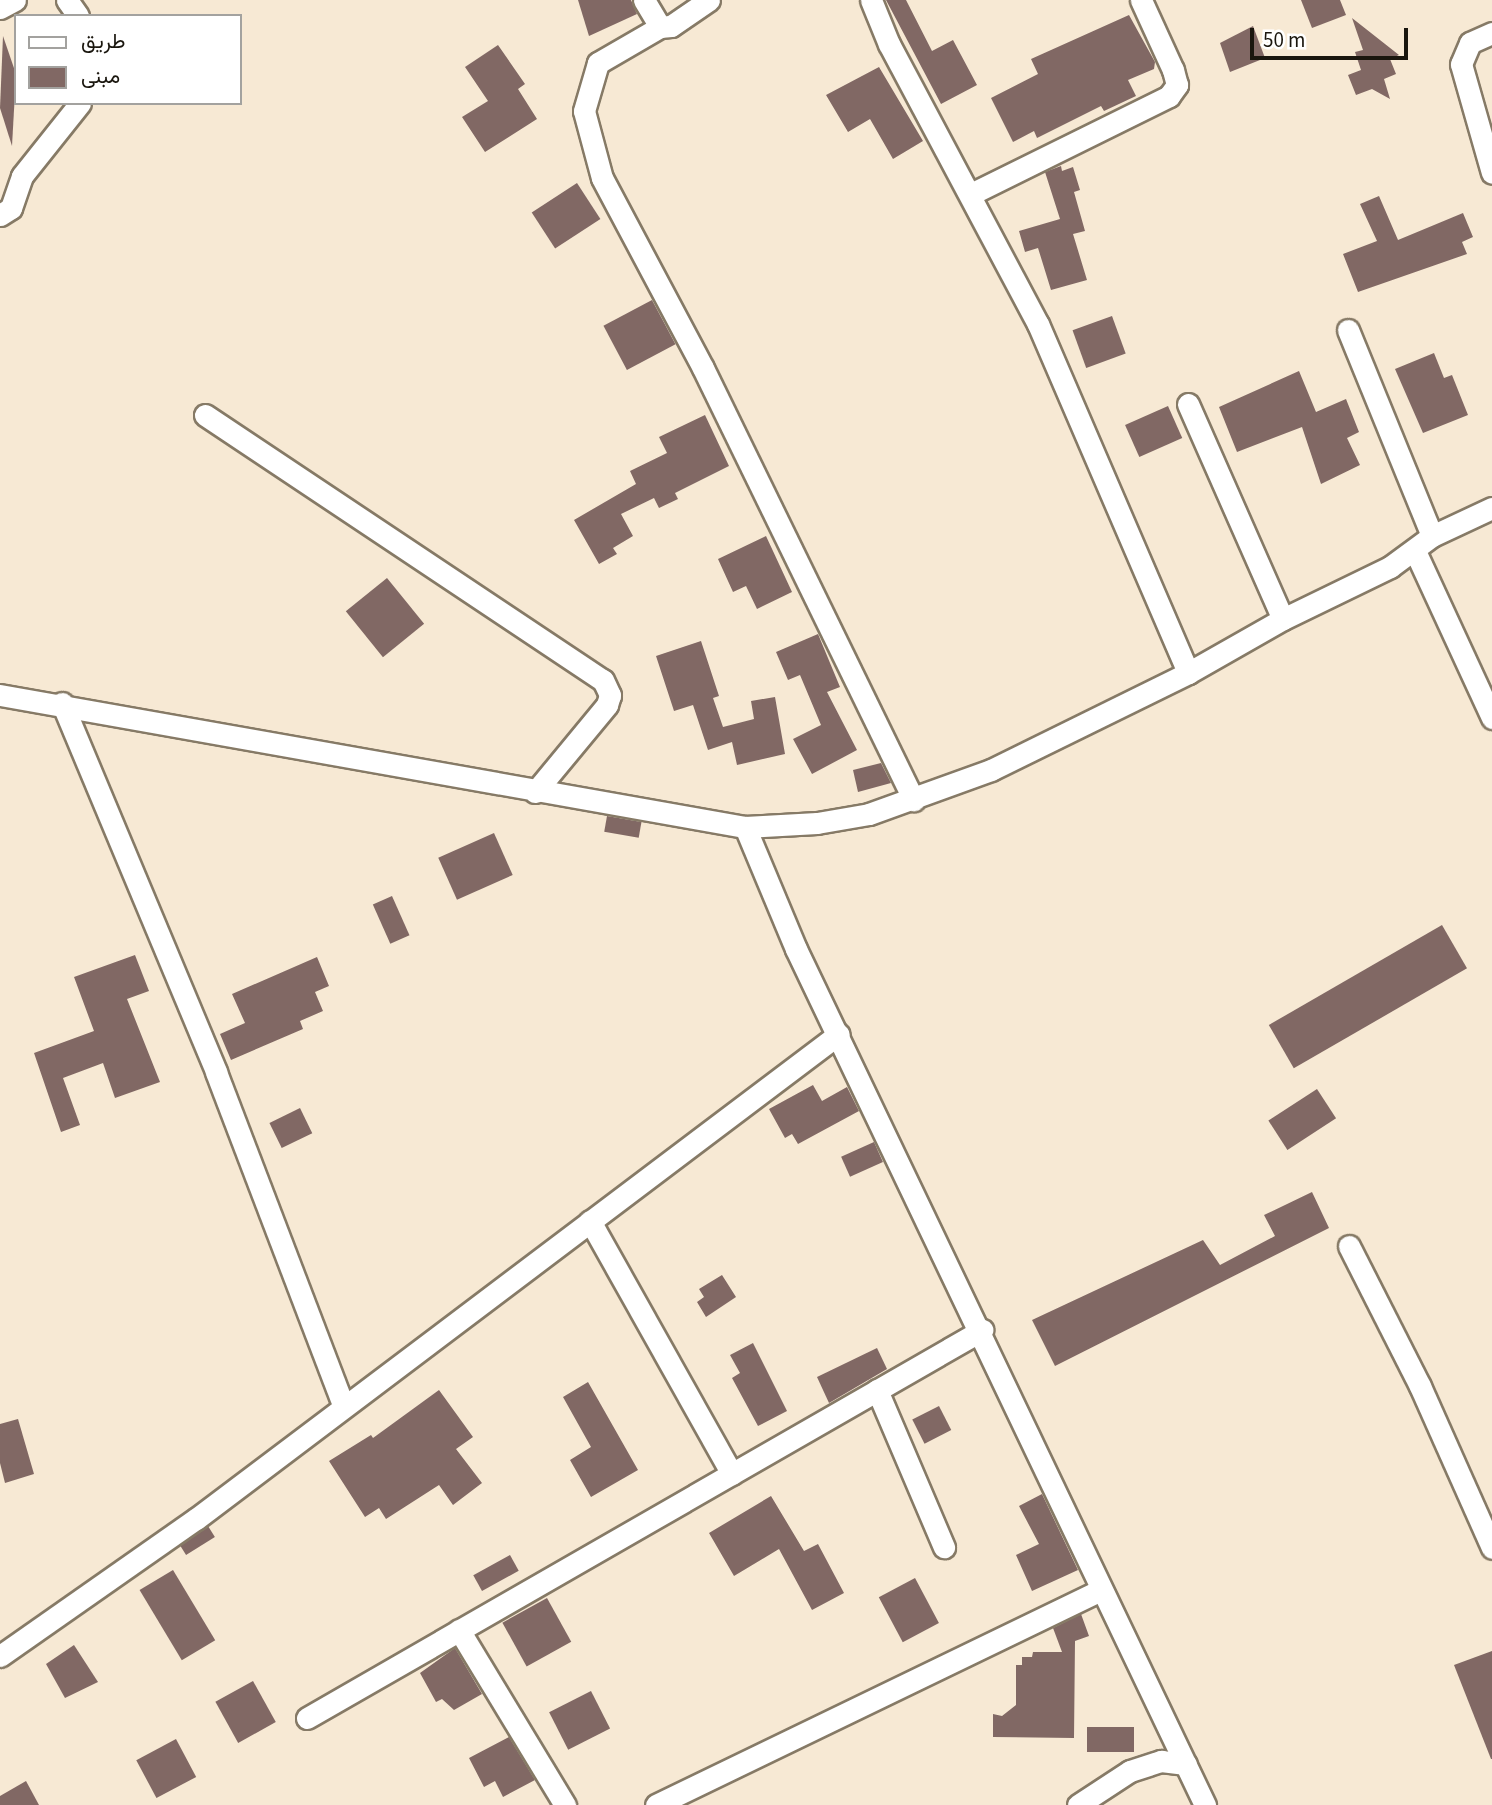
<!DOCTYPE html>
<html>
<head>
<meta charset="utf-8">
<style>
	body { margin:0 }
	#map { position:relative; width:1492px; height:1805px; overflow:hidden; background:#f7e9d4; font-family:"Source Sans 3",Vazirmatn,sans-serif }
	div>[style] { position:absolute }
	.building>* { inset:0; background:#816864; transform-origin:0 0 }
	.roads { filter:drop-shadow(2px 0 #867a66) drop-shadow(-2px 0 #867a66) drop-shadow(0 2px #867a66) drop-shadow(0 -2px #867a66) }
	.minor>* { height:21px; margin:-10.5px; padding:0 10.5px; transform-origin:10.5px; border-radius:10.5px; background:#fff }
	span { translate:-50% -50%; white-space:nowrap; text-align:center; line-height:1.15; -webkit-text-stroke:7px #fff; paint-order:stroke }
	.legend { position:absolute; left:14px; top:14px; width:228px; height:91px; box-sizing:border-box; background:#fff; border:2px solid #a3a29f; margin:0; padding:9px 12px; list-style:none; font-size:21px; color:#1a160e }
	.legend li { display:flex; align-items:center; gap:14px; height:35px }
	.legend b { width:35px; border:2px solid #a3a29f }
	.scale { position:absolute; left:1250px; top:28px; width:158px; height:32px; box-sizing:border-box; border:4px solid #1a160e; border-top:0; padding-left:9px; font-size:21px; line-height:24px; white-space:nowrap; color:#1a160e; -webkit-text-stroke:5px #fff; paint-order:stroke }
</style>
</head>
<body>
<div id="map">
	<div class="building">
		<i style="clip-path:polygon(578px 0,631px 0,637px 14px,589px 36px)"></i>
		<i style="clip-path:polygon(886px 0,906px 0,932px 51px,953px 40px,977px 85px,941px 104px)"></i>
		<i style="clip-path:polygon(1301px 0,1340px 0,1346px 15px,1312px 28px)"></i>
		<i style="clip-path:polygon(1129px 15px,1155px 62px,1154px 69px,1128px 80px,1136px 96px,1104px 111px,1101px 106px,1037px 138px,1034px 131px,1013px 142px,991px 98px,1038px 74px,1031px 59px)"></i>
		<i style="clip-path:polygon(1352px 18px,1399px 55px,1390px 59px,1396px 74px,1384px 79px,1390px 99px,1372px 89px,1356px 95px,1348px 75px,1361px 70px,1355px 52px,1363px 50px)"></i>
		<i style="clip-path:polygon(1253px 26px,1265px 58px,1230px 72px,1220px 43px)"></i>
		<i style="clip-path:polygon(3px 36px,16px 74px,12px 146px,0 108px)"></i>
		<i style="clip-path:polygon(498px 45px,525px 84px,518px 89px,537px 119px,485px 152px,462px 117px,488px 101px,465px 67px)"></i>
		<i style="clip-path:polygon(879px 67px,923px 141px,893px 159px,870px 119px,848px 132px,826px 95px)"></i>
		<i style="clip-path:polygon(1061px 166px,1062px 171px,1073px 167px,1080px 190px,1074px 192px,1085px 231px,1073px 234px,1087px 280px,1051px 290px,1038px 248px,1025px 252px,1019px 231px,1060px 219px,1045px 172px)"></i>
		<i style="left:577px;top:183px;width:43px;height:54px;rotate:57deg"></i>
		<i style="clip-path:polygon(1379px 196px,1398px 240px,1463px 213px,1473px 237px,1462px 242px,1467px 254px,1358px 292px,1343px 254px,1377px 241px,1360px 204px)"></i>
		<i style="left:652px;top:300px;width:50px;height:55px;rotate:62deg"></i>
		<i style="left:1112px;top:316px;width:40px;height:42px;rotate:70deg"></i>
		<i style="clip-path:polygon(1434px 353px,1444px 378px,1452px 375px,1468px 415px,1423px 433px,1395px 369px)"></i>
		<i style="clip-path:polygon(1299px 371px,1316px 412px,1346px 399px,1359px 432px,1347px 438px,1360px 465px,1321px 484px,1302px 427px,1237px 452px,1219px 407px)"></i>
		<i style="left:1168px;top:406px;width:35px;height:47px;rotate:66deg"></i>
		<i style="clip-path:polygon(705px 415px,729px 466px,675px 493px,678px 499px,659px 508px,654px 498px,621px 514px,633px 536px,613px 548px,617px 554px,599px 564px,574px 520px,636px 484px,630px 471px,667px 453px,659px 437px)"></i>
		<i style="clip-path:polygon(766px 536px,792px 592px,757px 609px,746px 586px,733px 592px,718px 559px)"></i>
		<i style="left:387px;top:578px;width:59px;height:53px;rotate:51deg"></i>
		<i style="clip-path:polygon(818px 634px,840px 687px,827px 692px,857px 750px,812px 774px,793px 739px,821px 725px,800px 675px,788px 680px,776px 652px)"></i>
		<i style="clip-path:polygon(701px 641px,719px 696px,713px 698px,723px 727px,754px 719px,751px 701px,775px 697px,785px 754px,737px 765px,732px 742px,708px 750px,693px 705px,674px 711px,656px 656px)"></i>
		<i style="clip-path:polygon(881px 763px,891px 783px,858px 792px,853px 770px)"></i>
		<i style="left:607px;top:816px;width:35px;height:16px;rotate:10deg"></i>
		<i style="left:494px;top:833px;width:46px;height:61px;rotate:66deg"></i>
		<i style="left:392px;top:896px;width:43px;height:21px;rotate:66deg"></i>
		<i style="left:1442px;top:925px;width:50px;height:200px;rotate:60deg"></i>
		<i style="clip-path:polygon(135px 955px,149px 991px,127px 999px,160px 1082px,115px 1098px,103px 1063px,63px 1078px,80px 1125px,61px 1132px,34px 1053px,94px 1031px,74px 977px)"></i>
		<i style="clip-path:polygon(317px 957px,329px 986px,315px 992px,323px 1011px,300px 1021px,303px 1029px,231px 1060px,220px 1034px,245px 1023px,232px 994px)"></i>
		<i style="clip-path:polygon(813px 1085px,822px 1101px,847px 1087px,859px 1111px,798px 1144px,792px 1134px,785px 1138px,769px 1109px)"></i>
		<i style="left:1317px;top:1089px;width:35px;height:58px;rotate:57deg"></i>
		<i style="left:300px;top:1108px;width:28px;height:34px;rotate:64deg"></i>
		<i style="left:874px;top:1142px;width:22px;height:36px;rotate:66deg"></i>
		<i style="clip-path:polygon(1312px 1192px,1329px 1228px,1055px 1366px,1032px 1320px,1203px 1240px,1220px 1265px,1275px 1236px,1264px 1215px)"></i>
		<i style="clip-path:polygon(722px 1275px,736px 1297px,706px 1317px,697px 1302px,704px 1297px,699px 1289px)"></i>
		<i style="clip-path:polygon(753px 1343px,787px 1411px,758px 1426px,732px 1378px,740px 1373px,730px 1355px)"></i>
		<i style="clip-path:polygon(877px 1348px,887px 1369px,829px 1403px,817px 1377px)"></i>
		<i style="clip-path:polygon(588px 1382px,638px 1470px,591px 1497px,570px 1460px,591px 1447px,563px 1397px)"></i>
		<i style="clip-path:polygon(439px 1390px,473px 1437px,456px 1449px,482px 1483px,453px 1505px,439px 1485px,386px 1519px,379px 1508px,365px 1517px,329px 1461px,371px 1435px,373px 1438px)"></i>
		<i style="left:939px;top:1406px;width:27px;height:30px;rotate:63deg"></i>
		<i style="clip-path:polygon(18px 1419px,34px 1474px,5px 1483px,0 1463px,0 1424px)"></i>
		<i style="clip-path:polygon(1042px 1494px,1078px 1570px,1032px 1591px,1016px 1555px,1039px 1544px,1019px 1506px)"></i>
		<i style="clip-path:polygon(771px 1496px,804px 1551px,818px 1544px,844px 1593px,812px 1610px,779px 1549px,734px 1576px,709px 1533px)"></i>
		<i style="left:208px;top:1526px;width:13px;height:34px;rotate:58deg"></i>
		<i style="left:510px;top:1555px;width:18px;height:42px;rotate:61deg"></i>
		<i style="left:173px;top:1570px;width:82px;height:39px;rotate:59deg"></i>
		<i style="left:915px;top:1578px;width:51px;height:41px;rotate:62deg"></i>
		<i style="left:547px;top:1598px;width:50px;height:51px;rotate:61deg"></i>
		<i style="clip-path:polygon(1081px 1614px,1089px 1636px,1075px 1641px,1074px 1738px,993px 1737px,993px 1714px,1002px 1716px,1016px 1705px,1016px 1665px,1022px 1665px,1022px 1657px,1032px 1657px,1033px 1652px,1062px 1652px,1053px 1628px)"></i>
		<i style="clip-path:polygon(74px 1645px,98px 1682px,65px 1698px,46px 1664px)"></i>
		<i style="clip-path:polygon(455px 1648px,482px 1694px,454px 1710px,442px 1699px,436px 1702px,420px 1673px)"></i>
		<i style="clip-path:polygon(1492px 1651px,1492px 1759px,1491px 1759px,1454px 1665px)"></i>
		<i style="left:253px;top:1681px;width:47px;height:43px;rotate:61deg"></i>
		<i style="left:591px;top:1691px;width:42px;height:47px;rotate:63deg"></i>
		<i style="left:1087px;top:1727px;width:47px;height:25px"></i>
		<i style="clip-path:polygon(509px 1737px,535px 1780px,503px 1797px,495px 1781px,484px 1787px,469px 1758px)"></i>
		<i style="left:176px;top:1739px;width:43px;height:45px;rotate:62deg"></i>
		<i style="clip-path:polygon(26px 1781px,39px 1805px,0 1805px,0 1796px)"></i>
	</div>
	<div class="roads">
		<div class="minor">
			<i style="left:67px;top:0;width:19px;rotate:55deg"></i>
			<i style="left:644px;top:0;width:31px;rotate:59deg"></i>
			<i style="left:660px;top:27px;width:11px;rotate:-5deg"></i>
			<i style="left:671px;top:26px;width:46px;rotate:-34.4deg"></i>
			<i style="left:871px;top:0;width:48px;rotate:67.8deg"></i>
			<i style="left:889px;top:44px;width:317px;rotate:62deg"></i>
			<i style="left:1038px;top:324px;width:380px;rotate:66.7deg"></i>
			<i style="left:0;top:8px;width:17px;rotate:-28deg"></i>
			<i style="left:660px;top:27px;width:72px;rotate:149.9deg"></i>
			<i style="left:598px;top:63px;width:50px;rotate:106.3deg"></i>
			<i style="left:584px;top:111px;width:69px;rotate:75deg"></i>
			<i style="left:602px;top:178px;width:215px;rotate:62deg"></i>
			<i style="left:703px;top:368px;width:481px;rotate:64deg"></i>
			<i style="left:1492px;top:33px;width:24px;rotate:156deg"></i>
			<i style="left:1470px;top:43px;width:23px;rotate:113deg"></i>
			<i style="left:1461px;top:64px;width:113px;rotate:74.1deg"></i>
			<i style="left:971px;top:194px;width:221px;rotate:-26.3deg"></i>
			<i style="left:1169px;top:96px;width:14px;rotate:-54deg"></i>
			<i style="left:1177px;top:85px;width:16px;rotate:-105deg"></i>
			<i style="left:1173px;top:70px;width:77px;rotate:-114.6deg"></i>
			<i style="left:0;top:215px;width:13px;rotate:-32deg"></i>
			<i style="left:11px;top:208px;width:34px;rotate:-71deg"></i>
			<i style="left:22px;top:176px;width:93px;rotate:-51.5deg"></i>
			<i style="left:1348px;top:330px;width:222px;rotate:67.8deg"></i>
			<i style="left:1188px;top:404px;width:235px;rotate:66.2deg"></i>
			<i style="left:205px;top:415px;width:478px;rotate:33.7deg"></i>
			<i style="left:603px;top:680px;width:17px;rotate:65deg"></i>
			<i style="left:610px;top:695px;width:10px;rotate:107deg"></i>
			<i style="left:607px;top:705px;width:113px;rotate:129.6deg"></i>
			<i style="left:1415px;top:551px;width:184px;rotate:65.2deg"></i>
			<i style="left:0;top:695px;width:757px;rotate:10.05deg"></i>
			<i style="left:745px;top:827px;width:72px;rotate:-3.2deg"></i>
			<i style="left:817px;top:823px;width:53px;rotate:-9.8deg"></i>
			<i style="left:869px;top:814px;width:130px;rotate:-19.8deg"></i>
			<i style="left:991px;top:770px;width:220px;rotate:-26.2deg"></i>
			<i style="left:1188px;top:673px;width:109px;rotate:-29.6deg"></i>
			<i style="left:1283px;top:619px;width:119px;rotate:-25.9deg"></i>
			<i style="left:1390px;top:567px;width:52px;rotate:-36.4deg"></i>
			<i style="left:1432px;top:536px;width:66px;rotate:-25deg"></i>
			<i style="left:62px;top:703px;width:400px;rotate:67.3deg"></i>
			<i style="left:216px;top:1072px;width:356px;rotate:69.1deg"></i>
			<i style="left:745px;top:827px;width:132px;rotate:67.3deg"></i>
			<i style="left:796px;top:949px;width:949px;rotate:64.46deg"></i>
			<i style="left:590px;top:1221px;width:290px;rotate:60.7deg"></i>
			<i style="left:1349px;top:1246px;width:157px;rotate:63.1deg"></i>
			<i style="left:1420px;top:1386px;width:177px;rotate:66deg"></i>
			<i style="left:877px;top:1390px;width:171px;rotate:66.9deg"></i>
			<i style="left:459px;top:1630px;width:205px;rotate:58.8deg"></i>
			<i style="left:0;top:1656px;width:239px;rotate:-35deg"></i>
			<i style="left:196px;top:1519px;width:805px;rotate:-37.03deg"></i>
			<i style="left:307px;top:1718px;width:779px;rotate:-29.89deg"></i>
			<i style="left:656px;top:1805px;width:494px;rotate:-25.8deg"></i>
			<i style="left:1078px;top:1805px;width:62px;rotate:-33.2deg"></i>
			<i style="left:1130px;top:1771px;width:33px;rotate:-18deg"></i>
			<i style="left:1161px;top:1761px;width:25px;rotate:7deg"></i>
		</div>
	</div>
	<ul class="legend">
	<li><b style="height:9px;background:#fff"></b>طريق</li>
	<li><b style="height:19px;background:#816864"></b>مبنى</li>
	</ul>
	<div class="scale">50 m</div>
</div>
</body>
</html>
